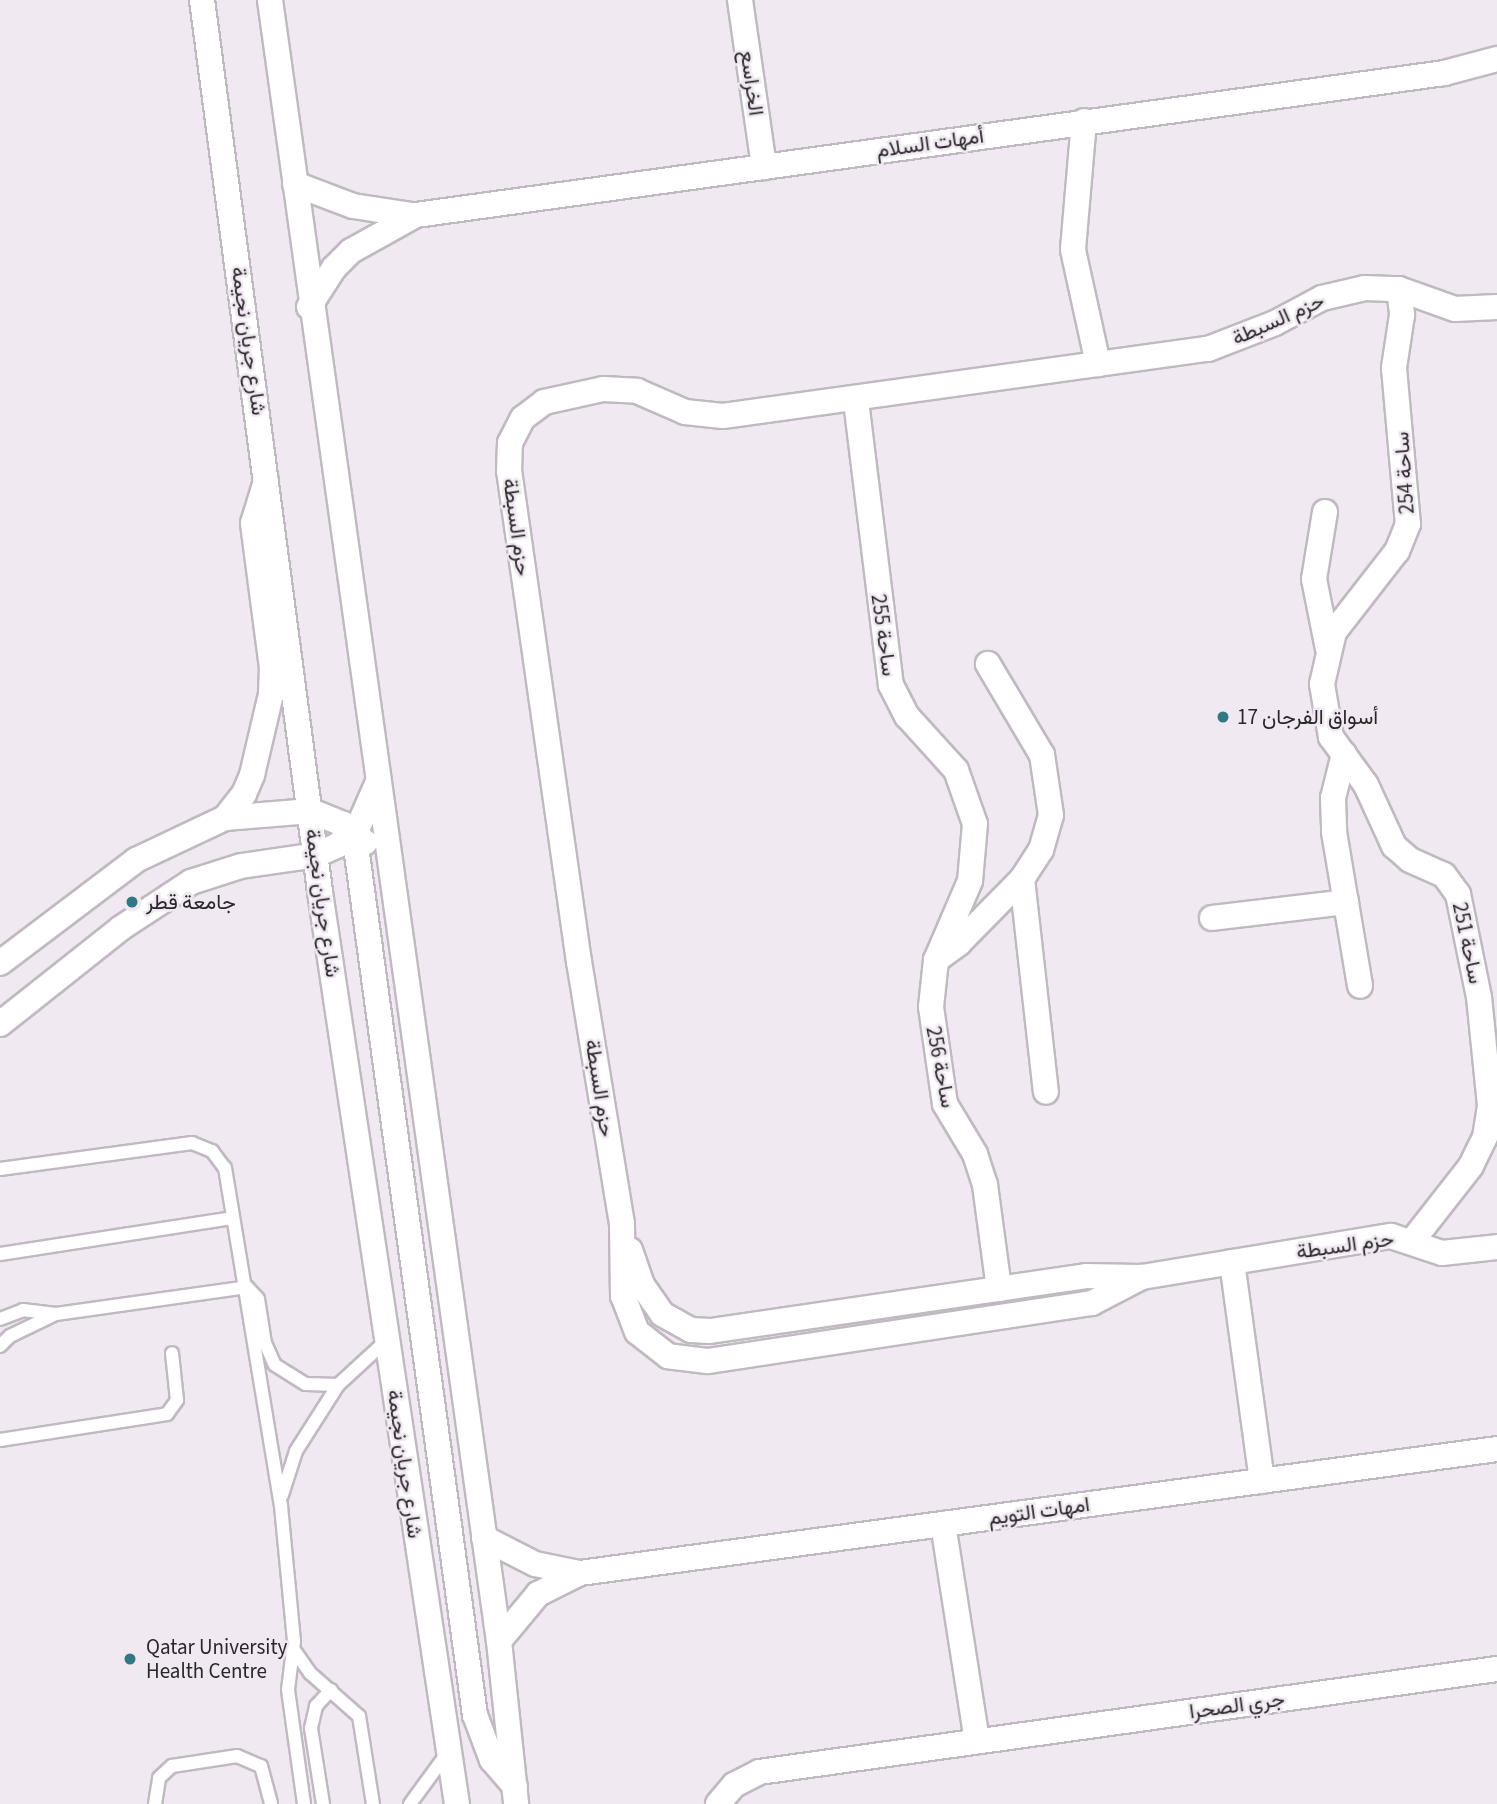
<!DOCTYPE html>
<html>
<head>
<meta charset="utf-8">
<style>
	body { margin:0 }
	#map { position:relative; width:1497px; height:1804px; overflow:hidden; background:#f0e9f1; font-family:"Source Sans 3",Vazirmatn,sans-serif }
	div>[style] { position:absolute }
	.roads { filter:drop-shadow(2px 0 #c1b9c1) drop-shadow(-2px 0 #c1b9c1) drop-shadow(0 2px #c1b9c1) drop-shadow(0 -2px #c1b9c1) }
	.service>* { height:12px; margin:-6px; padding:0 6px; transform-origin:6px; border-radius:6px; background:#fff }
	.minor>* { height:24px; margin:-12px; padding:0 12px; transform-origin:12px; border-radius:12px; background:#fff }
	.dots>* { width:19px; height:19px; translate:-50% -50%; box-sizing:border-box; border:4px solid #f0e9f1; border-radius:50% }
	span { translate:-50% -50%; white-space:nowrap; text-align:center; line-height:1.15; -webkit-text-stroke:5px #f0e9f1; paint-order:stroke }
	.street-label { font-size:21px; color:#292629 }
	.poi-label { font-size:21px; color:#292629 }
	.left { translate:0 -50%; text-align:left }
</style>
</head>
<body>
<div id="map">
	<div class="roads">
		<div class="service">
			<i style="left:0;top:1169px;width:194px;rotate:-7.7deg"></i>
			<i style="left:192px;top:1143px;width:22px;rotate:22deg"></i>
			<i style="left:212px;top:1151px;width:21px;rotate:53deg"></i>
			<i style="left:225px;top:1168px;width:343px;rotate:80.6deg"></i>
			<i style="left:281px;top:1506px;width:136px;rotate:84.5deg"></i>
			<i style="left:294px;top:1641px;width:49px;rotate:97deg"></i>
			<i style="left:288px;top:1690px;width:115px;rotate:82deg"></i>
			<i style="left:0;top:1254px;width:235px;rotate:-8.8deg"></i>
			<i style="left:0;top:1319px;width:25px;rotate:-21deg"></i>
			<i style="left:23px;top:1310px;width:33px;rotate:7deg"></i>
			<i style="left:56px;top:1314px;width:193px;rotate:-8deg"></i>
			<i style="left:247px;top:1287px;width:16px;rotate:47deg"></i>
			<i style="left:258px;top:1299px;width:45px;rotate:81deg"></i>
			<i style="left:265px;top:1343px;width:24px;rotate:66deg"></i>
			<i style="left:275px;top:1365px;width:36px;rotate:32deg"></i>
			<i style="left:306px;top:1384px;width:32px;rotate:2deg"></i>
			<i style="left:0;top:1346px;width:14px;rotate:-45deg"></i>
			<i style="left:10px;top:1336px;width:51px;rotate:-25.6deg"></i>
			<i style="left:0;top:1440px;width:169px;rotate:-8.8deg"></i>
			<i style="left:167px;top:1414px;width:17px;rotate:-54deg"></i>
			<i style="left:177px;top:1400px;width:47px;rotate:-96.1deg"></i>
			<i style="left:282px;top:1495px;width:46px;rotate:-72.3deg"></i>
			<i style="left:296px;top:1451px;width:78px;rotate:-57.5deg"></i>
			<i style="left:338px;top:1385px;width:67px;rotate:-42.6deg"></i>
			<i style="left:294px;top:1650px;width:28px;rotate:55deg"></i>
			<i style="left:310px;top:1673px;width:65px;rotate:41.3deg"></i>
			<i style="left:359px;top:1716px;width:89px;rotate:81deg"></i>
			<i style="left:155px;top:1804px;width:26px;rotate:-81deg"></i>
			<i style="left:159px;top:1778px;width:18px;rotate:-43deg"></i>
			<i style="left:172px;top:1766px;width:66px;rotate:-8.7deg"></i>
			<i style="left:237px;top:1756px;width:26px;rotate:23deg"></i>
			<i style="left:261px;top:1766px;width:39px;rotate:75deg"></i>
			<i style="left:323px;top:1804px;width:77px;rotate:-99deg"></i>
			<i style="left:311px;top:1728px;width:23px;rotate:-77deg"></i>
			<i style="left:316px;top:1706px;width:22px;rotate:-47deg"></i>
			<i style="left:410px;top:1804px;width:64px;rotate:-53.8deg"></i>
		</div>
		<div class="minor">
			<i style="left:202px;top:0;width:900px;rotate:82.46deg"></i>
			<i style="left:320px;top:892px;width:922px;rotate:81.46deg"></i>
			<i style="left:270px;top:0;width:1657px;rotate:82.06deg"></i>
			<i style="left:499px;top:1641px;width:164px;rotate:84deg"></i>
			<i style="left:740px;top:0;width:169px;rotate:81.8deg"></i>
			<i style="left:1084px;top:121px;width:129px;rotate:94.9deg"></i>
			<i style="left:1073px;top:250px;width:117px;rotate:77.6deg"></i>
			<i style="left:295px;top:184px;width:62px;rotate:20.8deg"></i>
			<i style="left:353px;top:206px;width:60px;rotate:8.7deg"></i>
			<i style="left:1399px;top:289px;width:26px;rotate:83deg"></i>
			<i style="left:1402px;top:315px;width:54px;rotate:98.6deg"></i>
			<i style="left:1394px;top:368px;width:157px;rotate:84.9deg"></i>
			<i style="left:1408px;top:524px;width:29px;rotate:112deg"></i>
			<i style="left:1397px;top:551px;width:103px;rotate:127.9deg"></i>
			<i style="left:1334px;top:632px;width:53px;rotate:103deg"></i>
			<i style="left:1322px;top:684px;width:54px;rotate:80.4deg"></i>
			<i style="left:1331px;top:737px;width:59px;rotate:53.9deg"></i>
			<i style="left:1366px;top:785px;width:67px;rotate:65.3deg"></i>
			<i style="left:1394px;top:846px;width:21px;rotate:41deg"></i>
			<i style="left:1410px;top:860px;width:37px;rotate:24deg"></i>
			<i style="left:1444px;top:875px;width:24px;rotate:54deg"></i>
			<i style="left:1458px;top:894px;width:105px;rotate:78.5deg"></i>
			<i style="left:1479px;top:997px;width:110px;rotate:84.2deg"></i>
			<i style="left:1490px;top:1106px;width:31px;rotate:99deg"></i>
			<i style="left:1485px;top:1137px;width:32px;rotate:116deg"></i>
			<i style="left:1471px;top:1166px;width:94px;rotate:128.1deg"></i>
			<i style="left:309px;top:307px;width:46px;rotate:-57.3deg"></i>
			<i style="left:334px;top:268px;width:24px;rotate:-45deg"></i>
			<i style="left:351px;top:251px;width:74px;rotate:-29deg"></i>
			<i style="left:416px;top:215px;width:1038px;rotate:-7.86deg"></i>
			<i style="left:1444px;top:73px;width:55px;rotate:-14.8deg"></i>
			<i style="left:856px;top:401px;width:286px;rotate:83deg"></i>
			<i style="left:891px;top:685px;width:35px;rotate:63deg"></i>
			<i style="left:907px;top:716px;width:73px;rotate:47.8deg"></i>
			<i style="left:956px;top:770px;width:57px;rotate:70.6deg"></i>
			<i style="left:975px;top:824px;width:57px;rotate:95deg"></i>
			<i style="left:970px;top:881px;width:86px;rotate:113.3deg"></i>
			<i style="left:936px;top:960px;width:47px;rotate:96.1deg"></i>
			<i style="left:931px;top:1007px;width:98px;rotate:81.8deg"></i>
			<i style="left:945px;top:1104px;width:58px;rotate:59deg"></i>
			<i style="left:975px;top:1154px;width:33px;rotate:72deg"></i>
			<i style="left:985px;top:1185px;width:105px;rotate:82.3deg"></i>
			<i style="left:1325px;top:512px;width:68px;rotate:99.3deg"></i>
			<i style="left:1314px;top:579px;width:71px;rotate:78.7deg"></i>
			<i style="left:1344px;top:754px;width:45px;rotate:104deg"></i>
			<i style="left:1333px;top:798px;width:34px;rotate:88deg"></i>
			<i style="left:1334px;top:832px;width:156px;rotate:80.4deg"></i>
			<i style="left:225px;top:818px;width:31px;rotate:-52deg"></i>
			<i style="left:244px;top:794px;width:21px;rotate:-67deg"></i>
			<i style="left:252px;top:775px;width:83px;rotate:-76.8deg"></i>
			<i style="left:271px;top:694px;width:26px;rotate:-88deg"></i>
			<i style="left:272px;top:668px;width:146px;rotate:-97.5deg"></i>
			<i style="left:253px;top:523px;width:44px;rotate:-72.8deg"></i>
			<i style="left:354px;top:832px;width:891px;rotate:82.2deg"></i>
			<i style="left:475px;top:1715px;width:48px;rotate:69.3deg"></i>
			<i style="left:492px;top:1760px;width:35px;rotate:49deg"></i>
			<i style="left:1022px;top:879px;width:214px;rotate:83.6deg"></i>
			<i style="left:1212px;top:918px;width:135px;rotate:-6.8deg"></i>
			<i style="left:936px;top:960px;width:29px;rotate:-36deg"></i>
			<i style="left:959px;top:943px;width:90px;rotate:-45.5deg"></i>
			<i style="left:1022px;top:879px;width:35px;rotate:-57deg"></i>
			<i style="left:1041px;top:850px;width:36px;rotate:-74deg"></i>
			<i style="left:1051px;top:815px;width:61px;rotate:-98.5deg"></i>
			<i style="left:1042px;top:755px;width:106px;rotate:-120.7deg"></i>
			<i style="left:0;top:963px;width:171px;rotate:-37.1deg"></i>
			<i style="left:136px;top:860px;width:98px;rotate:-25.3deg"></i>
			<i style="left:225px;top:818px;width:86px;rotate:-4.7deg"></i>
			<i style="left:311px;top:811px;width:35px;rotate:22deg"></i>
			<i style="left:344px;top:824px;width:28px;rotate:41deg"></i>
			<i style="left:0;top:1024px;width:154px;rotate:-38.4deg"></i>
			<i style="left:121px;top:928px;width:84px;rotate:-33.3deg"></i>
			<i style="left:191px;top:882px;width:52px;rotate:-17.7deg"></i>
			<i style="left:241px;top:866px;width:76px;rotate:-8.3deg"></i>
			<i style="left:316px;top:855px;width:24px;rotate:-24deg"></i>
			<i style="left:338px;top:845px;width:29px;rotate:-44deg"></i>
			<i style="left:359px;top:825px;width:45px;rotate:-66.3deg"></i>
			<i style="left:630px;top:1250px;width:37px;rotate:71deg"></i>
			<i style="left:642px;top:1285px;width:35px;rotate:55deg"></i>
			<i style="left:662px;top:1314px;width:33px;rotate:29deg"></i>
			<i style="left:691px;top:1330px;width:19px;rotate:3deg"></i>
			<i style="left:710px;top:1331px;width:380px;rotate:-8.3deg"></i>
			<i style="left:1086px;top:1276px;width:56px;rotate:1deg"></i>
			<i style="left:1142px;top:1277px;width:252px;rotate:-9.4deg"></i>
			<i style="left:1391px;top:1236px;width:54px;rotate:18.4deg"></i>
			<i style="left:1442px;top:1253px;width:55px;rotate:-6.2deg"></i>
			<i style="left:1232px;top:1262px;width:221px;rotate:82.2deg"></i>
			<i style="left:1142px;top:1277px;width:56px;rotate:152.5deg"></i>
			<i style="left:1092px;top:1303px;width:389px;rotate:171.4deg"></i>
			<i style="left:707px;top:1361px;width:39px;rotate:-173deg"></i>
			<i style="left:668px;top:1356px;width:39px;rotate:-142deg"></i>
			<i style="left:637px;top:1332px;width:39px;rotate:-111deg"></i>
			<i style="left:623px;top:1296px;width:72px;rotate:-90.8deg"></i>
			<i style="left:622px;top:1224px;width:266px;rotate:-99.3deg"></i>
			<i style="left:579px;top:962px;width:496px;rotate:-98.1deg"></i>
			<i style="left:509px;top:471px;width:28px;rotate:-88deg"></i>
			<i style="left:510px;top:443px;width:28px;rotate:-63deg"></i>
			<i style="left:523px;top:418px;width:26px;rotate:-37deg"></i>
			<i style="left:544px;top:402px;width:60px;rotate:-12.4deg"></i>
			<i style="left:603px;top:389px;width:34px;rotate:3deg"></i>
			<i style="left:637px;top:391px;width:52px;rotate:23.6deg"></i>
			<i style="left:685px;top:412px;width:38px;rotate:6deg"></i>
			<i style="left:723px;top:416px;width:490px;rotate:-7.9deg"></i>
			<i style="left:1208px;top:349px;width:72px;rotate:-21.2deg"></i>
			<i style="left:1275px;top:323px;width:53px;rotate:-28deg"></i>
			<i style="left:1322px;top:298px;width:44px;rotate:-13.1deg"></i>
			<i style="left:1365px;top:288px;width:34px;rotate:2deg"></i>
			<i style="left:1399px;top:289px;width:59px;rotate:19.7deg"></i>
			<i style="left:1455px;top:309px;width:42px;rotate:-2.7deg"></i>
			<i style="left:943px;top:1524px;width:220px;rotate:81.1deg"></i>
			<i style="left:484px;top:1538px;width:57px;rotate:27deg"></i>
			<i style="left:535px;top:1564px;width:45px;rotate:11.6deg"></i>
			<i style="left:499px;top:1641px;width:61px;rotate:-50.3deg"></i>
			<i style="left:538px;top:1594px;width:47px;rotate:-26.6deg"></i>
			<i style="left:580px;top:1573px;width:925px;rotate:-7.7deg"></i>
			<i style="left:718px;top:1804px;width:25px;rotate:-50deg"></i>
			<i style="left:734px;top:1785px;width:28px;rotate:-27deg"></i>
			<i style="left:759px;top:1772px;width:745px;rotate:-7.95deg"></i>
		</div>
	</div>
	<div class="dots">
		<i style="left:1223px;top:717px;background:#327884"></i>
		<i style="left:132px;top:902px;background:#327884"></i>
		<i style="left:130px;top:1659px;background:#327884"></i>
	</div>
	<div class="street-label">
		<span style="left:752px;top:83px;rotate:82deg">الخراسع</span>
		<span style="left:930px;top:143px;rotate:-8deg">أمهات السلام</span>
		<span style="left:1278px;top:319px;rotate:-24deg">حزم السبطة</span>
		<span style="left:249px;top:341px;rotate:82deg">شارع جريان نجيمة</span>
		<span style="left:1404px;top:473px;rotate:-94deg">ساحة 254</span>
		<span style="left:517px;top:527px;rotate:82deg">حزم السبطة</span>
		<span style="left:884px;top:635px;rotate:82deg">ساحة 255</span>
		<span style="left:323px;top:903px;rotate:82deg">شارع جريان نجيمة</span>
		<span style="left:1468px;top:943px;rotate:78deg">ساحة 251</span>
		<span style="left:941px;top:1067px;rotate:79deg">ساحة 256</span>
		<span style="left:600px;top:1088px;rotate:81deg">حزم السبطة</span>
		<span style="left:1345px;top:1245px;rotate:-8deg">حزم السبطة</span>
		<span style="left:405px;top:1464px;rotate:82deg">شارع جريان نجيمة</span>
		<span style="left:1039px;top:1511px;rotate:-8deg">امهات التويم</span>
		<span style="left:1237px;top:1705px;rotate:-8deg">جري الصحرا</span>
	</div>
	<div class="poi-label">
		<span class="left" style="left:1237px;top:717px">أسواق الفرجان 17</span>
		<span class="left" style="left:146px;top:902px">جامعة قطر</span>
		<span class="left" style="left:146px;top:1659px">Qatar University<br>Health Centre</span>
	</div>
</div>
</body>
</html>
